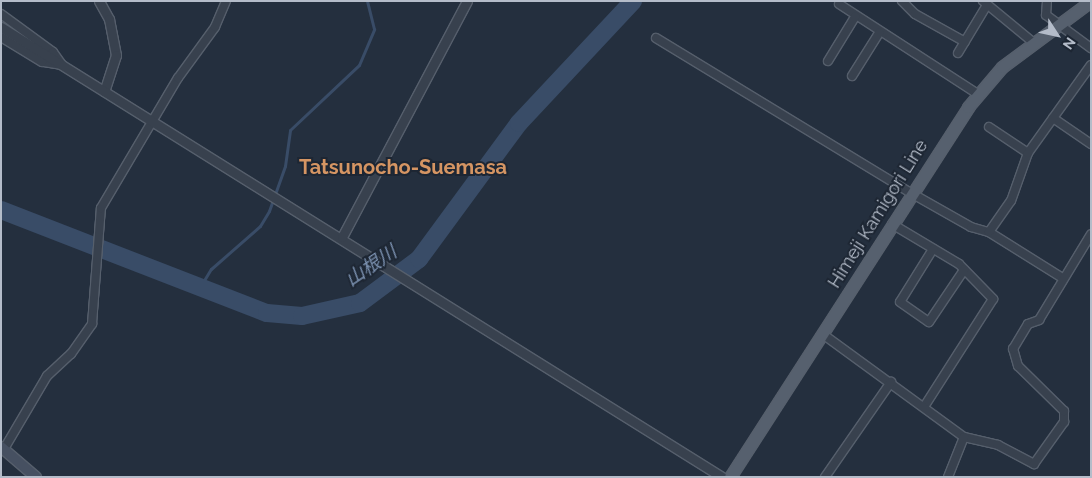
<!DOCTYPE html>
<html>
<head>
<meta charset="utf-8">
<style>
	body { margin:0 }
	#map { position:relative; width:1092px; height:478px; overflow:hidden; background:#242f3e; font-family:Raleway,"Noto Sans JP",sans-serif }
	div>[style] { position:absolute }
	.stream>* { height:3px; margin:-1.5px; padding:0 1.5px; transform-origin:1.5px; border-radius:1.5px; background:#394c67 }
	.river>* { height:18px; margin:-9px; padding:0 9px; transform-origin:9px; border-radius:9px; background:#394c67 }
	.roads { filter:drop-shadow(1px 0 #565f6c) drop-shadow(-1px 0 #565f6c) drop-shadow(0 1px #565f6c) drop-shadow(0 -1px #565f6c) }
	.minor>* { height:8px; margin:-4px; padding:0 4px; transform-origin:4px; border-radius:4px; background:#38414e }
	.tertiary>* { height:9px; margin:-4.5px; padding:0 4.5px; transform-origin:4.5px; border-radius:4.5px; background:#38414e }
	.secondary>* { height:10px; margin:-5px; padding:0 5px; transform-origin:5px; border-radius:5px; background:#465061 }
	.primary>* { height:11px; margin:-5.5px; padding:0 5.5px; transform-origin:5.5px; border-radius:5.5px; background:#56606e }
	span { translate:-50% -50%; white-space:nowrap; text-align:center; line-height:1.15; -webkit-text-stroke:4px #1d2633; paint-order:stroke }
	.street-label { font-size:18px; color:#b4bcc9 }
	.water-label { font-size:19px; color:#7c92b1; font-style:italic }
	.quarter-label { font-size:20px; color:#d59563; font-weight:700 }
	.frame { position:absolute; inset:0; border:2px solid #b4bcc9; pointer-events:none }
	.north { position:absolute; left:1032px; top:10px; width:50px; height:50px; -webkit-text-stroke:4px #1d2633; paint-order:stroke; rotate:125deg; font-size:14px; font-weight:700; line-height:20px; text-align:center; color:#b4bcc9 }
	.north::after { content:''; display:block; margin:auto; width:18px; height:22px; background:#b4bcc9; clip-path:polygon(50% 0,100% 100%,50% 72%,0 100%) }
</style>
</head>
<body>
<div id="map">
	<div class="stream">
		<i style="left:200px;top:287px;width:21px;rotate:-59deg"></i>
		<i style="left:211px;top:269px;width:65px;rotate:-41.3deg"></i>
		<i style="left:260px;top:226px;width:17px;rotate:-59deg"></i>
		<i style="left:269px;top:211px;width:48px;rotate:-70.4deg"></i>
		<i style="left:285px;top:166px;width:36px;rotate:-82deg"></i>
		<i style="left:290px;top:130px;width:95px;rotate:-43.3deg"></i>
		<i style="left:359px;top:65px;width:39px;rotate:-67deg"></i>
		<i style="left:374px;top:29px;width:29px;rotate:-104deg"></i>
	</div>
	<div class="river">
		<i style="left:1px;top:210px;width:285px;rotate:21.2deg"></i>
		<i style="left:267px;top:313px;width:35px;rotate:5deg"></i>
		<i style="left:302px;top:316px;width:59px;rotate:-12.6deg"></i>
		<i style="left:360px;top:303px;width:74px;rotate:-36.7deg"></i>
		<i style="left:419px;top:259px;width:169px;rotate:-53.7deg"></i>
		<i style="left:519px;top:123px;width:167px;rotate:-46.9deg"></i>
	</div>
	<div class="roads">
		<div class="minor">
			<i style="left:902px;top:1px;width:18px;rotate:45deg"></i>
			<i style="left:915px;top:14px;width:57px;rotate:29.2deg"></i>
			<i style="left:983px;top:1px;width:66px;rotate:39.5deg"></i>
			<i style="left:1047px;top:1px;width:14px;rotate:94deg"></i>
			<i style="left:1046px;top:15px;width:56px;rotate:36.3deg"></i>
			<i style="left:839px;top:4px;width:167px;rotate:33deg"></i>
			<i style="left:1px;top:14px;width:64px;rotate:36.2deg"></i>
			<i style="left:53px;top:52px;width:16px;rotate:55deg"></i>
			<i style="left:62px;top:65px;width:20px;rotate:-171deg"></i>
			<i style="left:42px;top:62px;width:48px;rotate:-148.6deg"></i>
			<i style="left:656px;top:38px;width:298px;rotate:31.3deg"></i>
			<i style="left:911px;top:193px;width:69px;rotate:29.5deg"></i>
			<i style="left:971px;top:227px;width:19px;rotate:16deg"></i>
			<i style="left:989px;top:232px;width:85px;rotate:32deg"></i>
			<i style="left:958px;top:53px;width:56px;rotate:-58.9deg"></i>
			<i style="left:828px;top:61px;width:52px;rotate:-58.5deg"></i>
			<i style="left:852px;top:76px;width:51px;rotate:-57.9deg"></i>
			<i style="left:1053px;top:118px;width:46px;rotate:34.4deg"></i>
			<i style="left:989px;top:127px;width:47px;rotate:33.7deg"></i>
			<i style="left:892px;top:224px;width:78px;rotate:30.8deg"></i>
			<i style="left:959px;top:264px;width:49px;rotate:45.8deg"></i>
			<i style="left:993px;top:299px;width:128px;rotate:122.6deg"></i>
			<i style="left:989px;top:232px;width:38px;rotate:-55deg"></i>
			<i style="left:1011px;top:201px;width:51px;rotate:-70.5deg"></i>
			<i style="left:1028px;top:153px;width:108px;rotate:-54.4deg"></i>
			<i style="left:933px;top:249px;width:62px;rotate:121.9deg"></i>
			<i style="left:900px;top:302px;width:35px;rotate:35deg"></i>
			<i style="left:929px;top:322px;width:63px;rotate:-56.1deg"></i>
			<i style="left:824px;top:335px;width:173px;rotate:36.1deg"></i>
			<i style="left:964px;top:437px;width:35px;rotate:13deg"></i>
			<i style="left:998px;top:445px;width:41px;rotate:27.8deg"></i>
			<i style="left:1034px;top:464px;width:52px;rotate:-54.5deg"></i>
			<i style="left:1064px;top:422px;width:11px;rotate:-90deg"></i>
			<i style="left:1064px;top:411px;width:64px;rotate:-135.6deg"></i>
			<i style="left:1018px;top:366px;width:18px;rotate:-106deg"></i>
			<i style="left:1013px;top:349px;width:29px;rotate:-59deg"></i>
			<i style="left:1028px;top:324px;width:12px;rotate:-20deg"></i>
			<i style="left:1039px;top:320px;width:100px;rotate:-58.8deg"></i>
			<i style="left:4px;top:449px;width:85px;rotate:-59.5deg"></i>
			<i style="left:47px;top:376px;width:33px;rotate:-43deg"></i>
			<i style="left:71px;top:354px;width:37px;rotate:-55deg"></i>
			<i style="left:92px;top:324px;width:116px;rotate:-85.6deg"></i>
			<i style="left:101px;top:208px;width:151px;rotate:-59.4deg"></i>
			<i style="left:178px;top:78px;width:63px;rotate:-54deg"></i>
			<i style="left:215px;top:27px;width:28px;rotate:-67deg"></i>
			<i style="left:825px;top:477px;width:116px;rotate:-55.2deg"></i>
			<i style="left:948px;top:477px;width:43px;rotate:-68.2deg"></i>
		</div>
		<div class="tertiary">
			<i style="left:99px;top:1px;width:21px;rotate:61deg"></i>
			<i style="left:109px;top:19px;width:37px;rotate:79deg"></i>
			<i style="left:116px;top:55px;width:38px;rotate:108deg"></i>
			<i style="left:1px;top:27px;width:850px;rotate:31.97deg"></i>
			<i style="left:342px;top:237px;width:267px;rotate:-62.1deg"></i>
		</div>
		<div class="secondary">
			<i style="left:1px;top:447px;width:46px;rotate:40.6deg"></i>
		</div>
		<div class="primary">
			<i style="left:730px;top:477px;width:440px;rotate:-57.2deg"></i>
			<i style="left:968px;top:107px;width:52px;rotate:-49.6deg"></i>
			<i style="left:1002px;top:67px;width:111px;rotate:-36.6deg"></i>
		</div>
	</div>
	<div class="street-label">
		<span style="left:878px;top:214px;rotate:-58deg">Himeji Kamigori Line</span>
	</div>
	<div class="water-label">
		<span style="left:371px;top:266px;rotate:-34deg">山根川</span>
	</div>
	<div class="quarter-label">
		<span style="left:403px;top:167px">Tatsunocho-Suemasa</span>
	</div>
	<div class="frame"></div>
	<div class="north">N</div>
</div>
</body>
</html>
